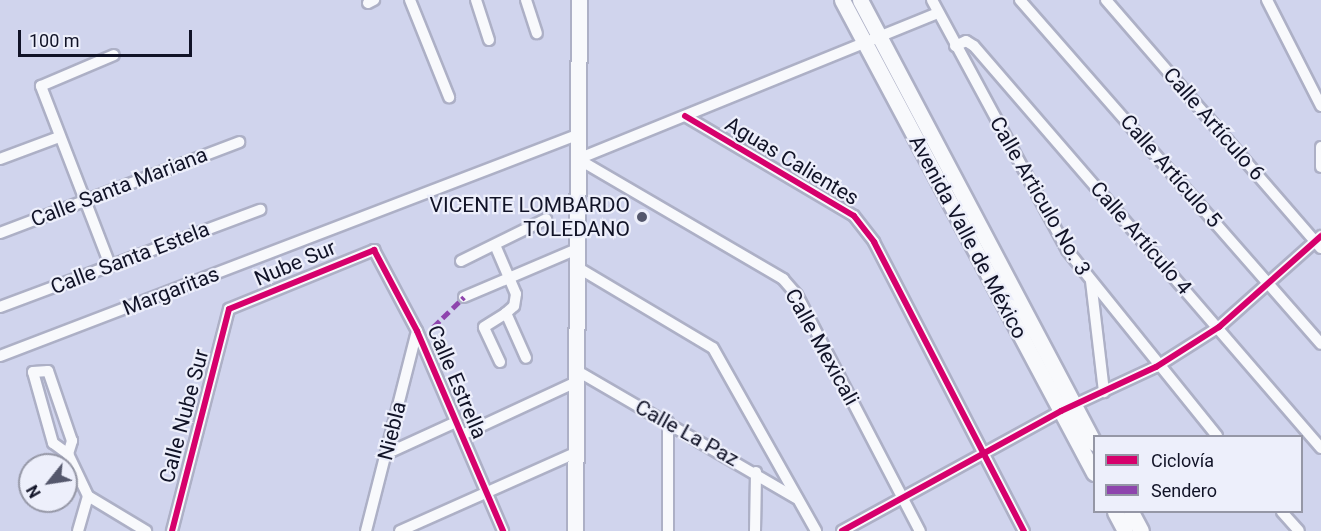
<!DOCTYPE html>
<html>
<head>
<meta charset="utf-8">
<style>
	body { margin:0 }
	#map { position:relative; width:1321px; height:531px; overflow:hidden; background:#d0d4ed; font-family:Roboto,sans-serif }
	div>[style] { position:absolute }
	.roads { filter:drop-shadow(2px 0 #adb0c6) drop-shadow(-2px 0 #adb0c6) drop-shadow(0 2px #adb0c6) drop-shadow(0 -2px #adb0c6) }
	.street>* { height:10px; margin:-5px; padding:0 5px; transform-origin:5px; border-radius:5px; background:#f8f9fc }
	.secondary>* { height:15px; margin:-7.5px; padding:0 7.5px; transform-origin:7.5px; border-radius:7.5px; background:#f8f9fc }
	.quiet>* { height:4.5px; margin-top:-2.25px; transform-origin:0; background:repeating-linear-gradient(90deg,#8e44ad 0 9px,transparent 0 13.5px) }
	.cycleway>* { height:6px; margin:-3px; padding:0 3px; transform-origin:3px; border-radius:3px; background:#d6006c }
	.dots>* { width:16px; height:16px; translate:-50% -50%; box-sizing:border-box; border:3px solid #edeffb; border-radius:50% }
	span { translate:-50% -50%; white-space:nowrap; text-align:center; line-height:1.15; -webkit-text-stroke:4.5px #edeffb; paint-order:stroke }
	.street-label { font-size:21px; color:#111327 }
	.poi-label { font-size:21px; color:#111327 }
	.right { translate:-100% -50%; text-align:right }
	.legend { position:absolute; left:1093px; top:435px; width:210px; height:78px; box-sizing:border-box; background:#edeffb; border:2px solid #9597a6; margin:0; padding:8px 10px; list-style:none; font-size:18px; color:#111327 }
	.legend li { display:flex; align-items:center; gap:12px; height:30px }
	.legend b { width:30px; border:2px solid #9597a6 }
	.north { position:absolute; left:18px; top:453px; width:60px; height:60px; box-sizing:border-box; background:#edeffb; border:2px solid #9597a6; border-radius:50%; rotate:240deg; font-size:16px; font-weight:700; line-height:24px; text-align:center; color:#111327 }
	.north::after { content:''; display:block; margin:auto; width:21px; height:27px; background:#54576c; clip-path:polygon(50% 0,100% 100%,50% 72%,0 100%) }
	.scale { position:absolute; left:18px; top:30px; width:174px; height:27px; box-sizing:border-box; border:3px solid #111327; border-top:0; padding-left:8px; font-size:18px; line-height:21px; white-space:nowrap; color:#111327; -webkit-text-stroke:4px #edeffb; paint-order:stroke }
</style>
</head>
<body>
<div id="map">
	<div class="roads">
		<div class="street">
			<i style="left:410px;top:0;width:105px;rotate:68.1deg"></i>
			<i style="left:476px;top:0;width:42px;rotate:72deg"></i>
			<i style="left:526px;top:0;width:35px;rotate:72deg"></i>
			<i style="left:932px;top:0;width:284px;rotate:61.6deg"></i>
			<i style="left:1067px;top:250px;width:239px;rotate:51.1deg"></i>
			<i style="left:1020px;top:0;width:457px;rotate:48.8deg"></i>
			<i style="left:1106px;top:0;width:328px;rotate:49.1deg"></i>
			<i style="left:1267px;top:0;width:119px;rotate:63deg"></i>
			<i style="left:368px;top:3px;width:7px;rotate:-27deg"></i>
			<i style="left:955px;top:46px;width:12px;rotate:-24deg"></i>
			<i style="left:966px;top:41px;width:9px;rotate:32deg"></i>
			<i style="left:974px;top:46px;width:531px;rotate:49.2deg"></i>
			<i style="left:685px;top:116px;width:196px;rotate:30.6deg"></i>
			<i style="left:854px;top:216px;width:33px;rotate:52deg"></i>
			<i style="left:874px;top:242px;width:326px;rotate:62.6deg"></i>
			<i style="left:1321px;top:147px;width:20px;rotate:90deg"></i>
			<i style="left:0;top:159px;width:63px;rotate:-20.4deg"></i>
			<i style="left:578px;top:159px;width:238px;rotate:30.3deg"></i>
			<i style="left:783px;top:279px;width:21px;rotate:49deg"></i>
			<i style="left:797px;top:295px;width:266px;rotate:62.5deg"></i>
			<i style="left:578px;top:159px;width:388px;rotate:-22.1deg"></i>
			<i style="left:0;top:233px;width:256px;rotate:-20.8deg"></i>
			<i style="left:495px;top:245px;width:53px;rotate:66.8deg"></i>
			<i style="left:516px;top:294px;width:12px;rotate:99deg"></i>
			<i style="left:514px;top:306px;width:11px;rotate:139deg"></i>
			<i style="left:506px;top:313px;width:49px;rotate:66deg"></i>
			<i style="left:461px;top:261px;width:95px;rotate:-26.3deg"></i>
			<i style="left:110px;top:265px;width:192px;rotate:-111.1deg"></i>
			<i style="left:41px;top:86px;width:79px;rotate:-23deg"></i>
			<i style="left:577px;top:267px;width:158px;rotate:30.8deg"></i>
			<i style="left:713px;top:348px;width:210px;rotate:60.6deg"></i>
			<i style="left:1091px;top:281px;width:112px;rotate:83.3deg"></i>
			<i style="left:464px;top:297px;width:123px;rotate:-23deg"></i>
			<i style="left:0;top:307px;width:278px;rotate:-20.5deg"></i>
			<i style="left:0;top:356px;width:618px;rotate:-20.96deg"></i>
			<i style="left:500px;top:362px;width:38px;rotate:-115deg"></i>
			<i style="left:484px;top:327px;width:26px;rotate:-32deg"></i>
			<i style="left:574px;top:369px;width:257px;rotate:30.2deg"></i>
			<i style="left:668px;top:422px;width:109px;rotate:90deg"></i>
			<i style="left:462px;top:435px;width:123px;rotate:-24.9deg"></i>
			<i style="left:68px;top:454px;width:14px;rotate:-73deg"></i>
			<i style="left:72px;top:441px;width:74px;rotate:-108.9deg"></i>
			<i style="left:48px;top:371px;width:15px;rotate:176deg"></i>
			<i style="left:33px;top:372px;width:74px;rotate:74.3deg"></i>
			<i style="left:53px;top:443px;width:19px;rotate:36deg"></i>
			<i style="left:68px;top:454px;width:47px;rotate:64.5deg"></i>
			<i style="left:386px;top:454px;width:77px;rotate:-24.6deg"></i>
			<i style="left:88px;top:496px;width:68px;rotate:31.1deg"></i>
			<i style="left:1282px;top:512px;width:25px;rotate:48deg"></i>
			<i style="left:78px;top:531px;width:36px;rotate:-74deg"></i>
			<i style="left:172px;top:531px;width:229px;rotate:-75.6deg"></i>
			<i style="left:229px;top:309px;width:157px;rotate:-22.1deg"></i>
			<i style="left:374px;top:250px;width:92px;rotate:62deg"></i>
			<i style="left:417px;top:331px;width:218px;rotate:66.7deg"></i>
			<i style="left:366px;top:531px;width:206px;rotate:-75.7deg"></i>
			<i style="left:400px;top:531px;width:192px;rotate:-24deg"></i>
			<i style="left:755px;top:531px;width:59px;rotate:-89deg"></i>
			<i style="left:842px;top:531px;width:250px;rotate:-28.7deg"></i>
			<i style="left:1061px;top:411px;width:105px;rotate:-24.9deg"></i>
			<i style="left:1156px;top:367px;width:75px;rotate:-32.4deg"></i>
			<i style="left:1219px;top:327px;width:137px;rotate:-41.7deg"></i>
		</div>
		<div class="secondary">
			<i style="left:842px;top:0;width:536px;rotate:61.95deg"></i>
			<i style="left:860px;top:0;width:501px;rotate:62.16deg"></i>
			<i style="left:1115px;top:512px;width:21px;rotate:62deg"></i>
			<i style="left:1131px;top:512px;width:21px;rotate:62deg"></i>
			<i style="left:575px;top:531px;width:531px;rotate:-89.57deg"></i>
		</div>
	</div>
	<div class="quiet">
		<i style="left:433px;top:327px;width:43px;rotate:-44.1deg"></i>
	</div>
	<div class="cycleway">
		<i style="left:685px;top:116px;width:196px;rotate:30.6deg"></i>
		<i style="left:854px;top:216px;width:33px;rotate:52deg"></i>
		<i style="left:874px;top:242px;width:326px;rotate:62.6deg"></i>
		<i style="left:172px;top:531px;width:229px;rotate:-75.6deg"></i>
		<i style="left:229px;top:309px;width:157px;rotate:-22.1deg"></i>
		<i style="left:374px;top:250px;width:92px;rotate:62deg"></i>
		<i style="left:417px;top:331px;width:218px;rotate:66.7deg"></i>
		<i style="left:842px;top:531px;width:250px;rotate:-28.7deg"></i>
		<i style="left:1061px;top:411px;width:105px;rotate:-24.9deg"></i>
		<i style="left:1156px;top:367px;width:75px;rotate:-32.4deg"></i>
		<i style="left:1219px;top:327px;width:137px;rotate:-41.7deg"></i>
	</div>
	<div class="dots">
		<i style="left:642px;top:217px;background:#54576c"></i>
	</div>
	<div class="street-label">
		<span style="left:1214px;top:124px;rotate:49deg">Calle Artículo 6</span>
		<span style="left:792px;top:161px;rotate:31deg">Aguas Calientes</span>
		<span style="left:1171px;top:171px;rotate:49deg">Calle Artículo 5</span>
		<span style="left:119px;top:187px;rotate:-21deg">Calle Santa Mariana</span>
		<span style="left:1040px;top:196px;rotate:60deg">Calle Articulo No. 3</span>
		<span style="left:968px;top:237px;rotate:62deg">Avenida Valle de México</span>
		<span style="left:1141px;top:238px;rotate:49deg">Calle Artículo 4</span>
		<span style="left:130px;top:258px;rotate:-21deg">Calle Santa Estela</span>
		<span style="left:295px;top:263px;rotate:-23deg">Nube Sur</span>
		<span style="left:171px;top:291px;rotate:-21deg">Margaritas</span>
		<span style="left:822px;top:347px;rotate:61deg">Calle Mexicali</span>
		<span style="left:457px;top:382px;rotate:67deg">Calle Estrella</span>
		<span style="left:184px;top:416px;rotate:-75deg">Calle Nube Sur</span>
		<span style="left:392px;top:431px;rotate:-76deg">Niebla</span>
		<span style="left:687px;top:433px;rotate:29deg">Calle La Paz</span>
	</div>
	<div class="poi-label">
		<span class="right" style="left:630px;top:217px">VICENTE LOMBARDO<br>TOLEDANO</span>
	</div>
	<ul class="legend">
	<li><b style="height:8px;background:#d6006c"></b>Ciclovía</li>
	<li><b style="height:8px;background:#8e44ad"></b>Sendero</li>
	</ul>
	<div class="north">N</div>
	<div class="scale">100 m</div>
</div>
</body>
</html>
